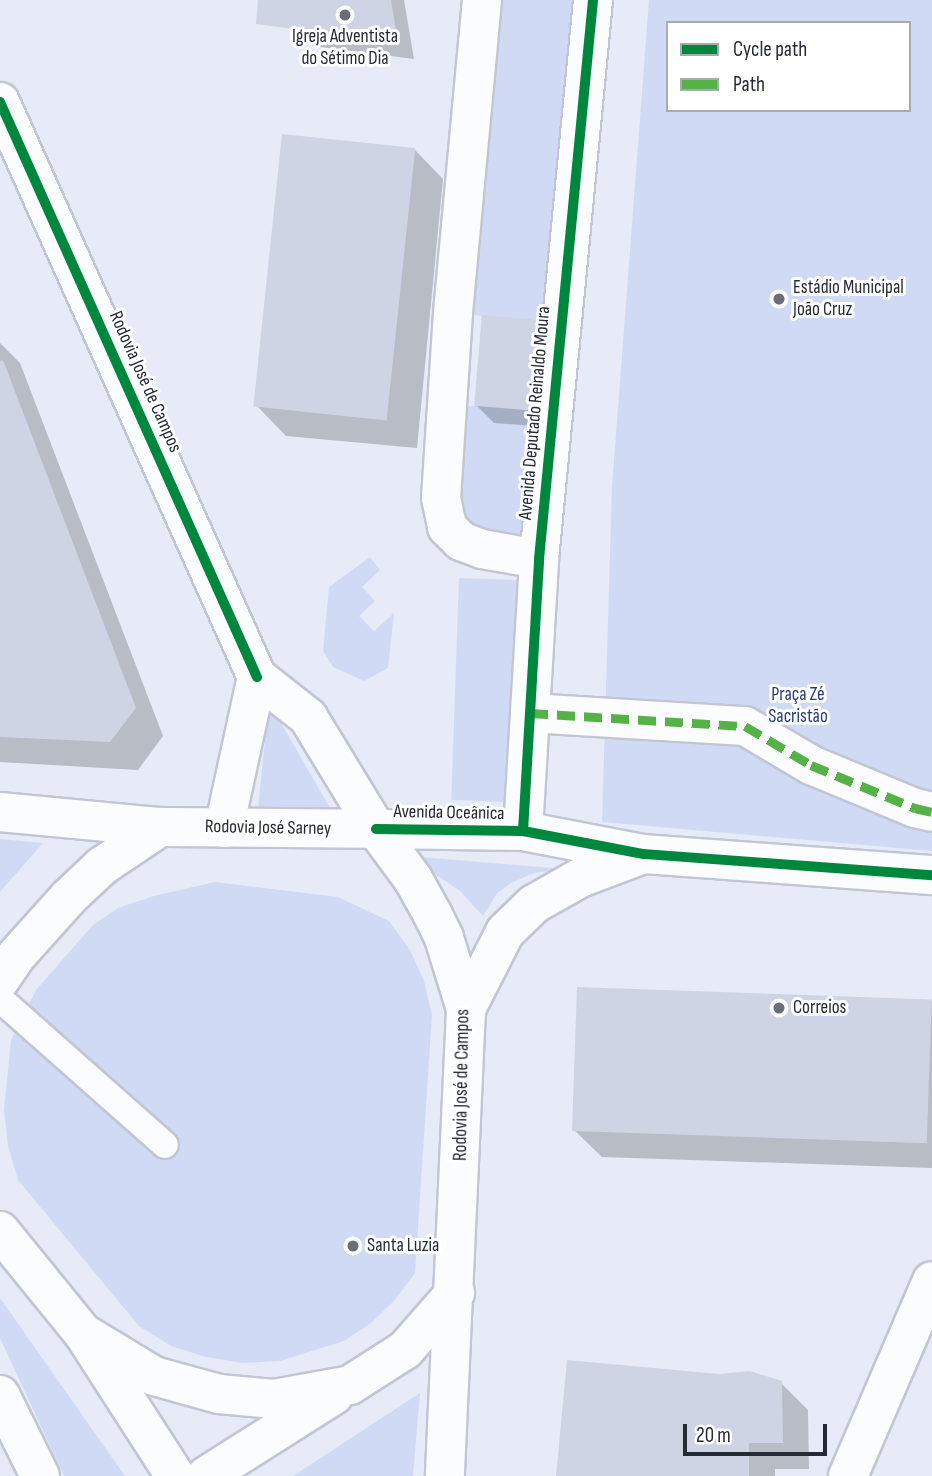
<!DOCTYPE html>
<html>
<head>
<meta charset="utf-8">
<style>
	body { margin:0 }
	#map { position:relative; width:932px; height:1476px; overflow:hidden; background:#e6ebf7; font-family:"Sofia Sans Condensed",sans-serif }
	div>[style] { position:absolute }
	.green>* { inset:0; background:#d0daf5; transform-origin:0 0 }
	.shadow>* { inset:0; background:#0003 }
	.building>* { inset:0; background:#ced4e4; transform-origin:0 0 }
	.roads { filter:drop-shadow(2px 0 #c2c6d2) drop-shadow(-2px 0 #c2c6d2) drop-shadow(0 2px #c2c6d2) drop-shadow(0 -2px #c2c6d2) }
	.lane>* { height:26px; margin:-13px; padding:0 13px; transform-origin:13px; border-radius:13px; background:#fbfcfe }
	.street>* { height:38px; margin:-19px; padding:0 19px; transform-origin:19px; border-radius:19px; background:#fbfcfe }
	.secondary>* { height:38px; margin:-19px; padding:0 19px; transform-origin:19px; border-radius:19px; background:#fbfcfe }
	.primary>* { height:38px; margin:-19px; padding:0 19px; transform-origin:19px; border-radius:19px; background:#fbfcfe }
	.quiet>* { height:9px; margin-top:-4.5px; transform-origin:0; background:repeating-linear-gradient(90deg,#55b246 0 18px,transparent 0 27px) }
	.cycleway>* { height:10px; margin:-5px; padding:0 5px; transform-origin:5px; border-radius:5px; background:#00873e }
	.dots>* { width:19px; height:19px; translate:-50% -50%; box-sizing:border-box; border:4px solid #fff; border-radius:50% }
	span { translate:-50% -50%; white-space:nowrap; text-align:center; line-height:1.15; -webkit-text-stroke:6px #fff; paint-order:stroke }
	.poi-label { font-size:19px; color:#242a36 }
	.left { translate:0 -50%; text-align:left }
	.street-label { font-size:19px; color:#242a36 }
	.park-label { font-size:19px; color:#283b7b }
	.legend { position:absolute; left:666px; top:21px; width:245px; height:91px; box-sizing:border-box; background:#fff; border:2px solid #a7aaaf; margin:0; padding:9px 12px; list-style:none; font-size:21px; color:#242a36 }
	.legend li { display:flex; align-items:center; gap:14px; height:35px }
	.legend b { width:35px; border:2px solid #a7aaaf }
	.scale { position:absolute; left:683px; top:1424px; width:144px; height:32px; box-sizing:border-box; border:4px solid #242a36; border-top:0; padding-left:9px; font-size:21px; line-height:24px; white-space:nowrap; color:#242a36; -webkit-text-stroke:5px #fff; paint-order:stroke }
</style>
</head>
<body>
<div id="map">
	<div class="green">
		<i style="clip-path:polygon(482px 0,593px 0,539px 559px,482px 549px,441px 498px,447px 404px,475px 406px,482px 316px,453px 313px)"></i>
		<i style="clip-path:polygon(evenodd,649px 0,932px 0,932px 851px,602px 822px,612px 487px,649px 0,668px 23px,909px 23px,909px 110px,668px 110px,668px 23px)"></i>
		<i style="clip-path:polygon(370px 557px,380px 570px,362px 587px,375px 601px,359px 616px,374px 631px,394px 613px,388px 668px,364px 681px,333px 667px,323px 651px,329px 587px)"></i>
		<i style="left:459px;top:578px;width:58px;height:222px;rotate:2deg"></i>
		<i style="clip-path:polygon(269px 702px,330px 808px,258px 808px)"></i>
		<i style="clip-path:polygon(0 839px,43px 843px,0 892px)"></i>
		<i style="clip-path:polygon(408px 856px,565px 869px,534px 873px,511px 883px,497px 893px,483px 916px,460px 891px)"></i>
		<i style="clip-path:polygon(215px 882px,338px 897px,389px 921px,410px 950px,424px 981px,432px 1015px,415px 1273px,395px 1300px,371px 1323px,344px 1341px,280px 1361px,243px 1363px,206px 1357px,171px 1346px,139px 1326px,18px 1180px,8px 1146px,4px 1110px,11px 1040px,36px 990px,93px 925px,118px 908px,154px 896px)"></i>
		<i style="clip-path:polygon(0 1298px,125px 1476px,64px 1476px,0 1338px)"></i>
		<i style="clip-path:polygon(420px 1393px,413px 1476px,293px 1476px)"></i>
	</div>
	<div class="shadow">
		<i style="clip-path:polygon(302px 0,404px 0,414px 59px,313px 46px,296px 29px)"></i>
		<i style="clip-path:polygon(414px 149px,443px 179px,417px 448px,286px 436px,257px 406px)"></i>
		<i style="clip-path:polygon(538px 322px,555px 339px,548px 427px,494px 423px,477px 406px)"></i>
		<i style="clip-path:polygon(0 343px,20px 363px,163px 736px,138px 770px,0 762px)"></i>
		<i style="clip-path:polygon(932px 1001px,932px 1168px,602px 1157px,574px 1130px)"></i>
		<i style="clip-path:polygon(719px 1376px,781px 1383px,808px 1410px,809px 1469px,775px 1469px,775px 1476px,559px 1476px)"></i>
	</div>
	<div class="building">
		<i style="clip-path:polygon(258px 0,391px 0,398px 43px,256px 24px)"></i>
		<i style="left:282px;top:134px;width:134px;height:274px;rotate:6deg"></i>
		<i style="left:482px;top:315px;width:57px;height:91px;rotate:5deg"></i>
		<i style="clip-path:polygon(3px 360px,136px 708px,110px 742px,0 737px,0 361px)"></i>
		<i style="left:577px;top:987px;width:355px;height:144px;rotate:2deg"></i>
		<i style="clip-path:polygon(567px 1360px,719px 1374px,750px 1371px,782px 1381px,783px 1443px,749px 1443px,749px 1476px,556px 1476px)"></i>
	</div>
	<div class="roads">
		<div class="lane">
			<i style="left:0;top:999px;width:220px;rotate:41.5deg"></i>
		</div>
		<div class="street">
			<i style="left:482px;top:0;width:314px;rotate:95.3deg"></i>
			<i style="left:453px;top:313px;width:185px;rotate:93.7deg"></i>
			<i style="left:441px;top:498px;width:30px;rotate:78deg"></i>
			<i style="left:447px;top:527px;width:20px;rotate:45deg"></i>
			<i style="left:461px;top:541px;width:22px;rotate:21deg"></i>
			<i style="left:482px;top:549px;width:58px;rotate:10deg"></i>
			<i style="left:530px;top:713px;width:215px;rotate:3.5deg"></i>
			<i style="left:745px;top:726px;width:77px;rotate:30.6deg"></i>
			<i style="left:811px;top:765px;width:113px;rotate:22.5deg"></i>
			<i style="left:915px;top:808px;width:17px;rotate:13deg"></i>
			<i style="left:523px;top:831px;width:272px;rotate:-86.6deg"></i>
			<i style="left:539px;top:559px;width:562px;rotate:-84.48deg"></i>
			<i style="left:0;top:1395px;width:90px;rotate:63.7deg"></i>
			<i style="left:848px;top:1476px;width:212px;rotate:-66.7deg"></i>
		</div>
		<div class="secondary">
			<i style="left:0;top:102px;width:630px;rotate:65.92deg"></i>
			<i style="left:257px;top:677px;width:65px;rotate:38.1deg"></i>
			<i style="left:308px;top:717px;width:131px;rotate:58.7deg"></i>
			<i style="left:376px;top:829px;width:147px;rotate:0.8deg"></i>
			<i style="left:523px;top:831px;width:123px;rotate:10.8deg"></i>
			<i style="left:644px;top:854px;width:289px;rotate:4.2deg"></i>
			<i style="left:0;top:812px;width:161px;rotate:5.4deg"></i>
			<i style="left:224px;top:828px;width:155px;rotate:-77.7deg"></i>
			<i style="left:466px;top:1009px;width:86px;rotate:-63.1deg"></i>
			<i style="left:505px;top:932px;width:40px;rotate:-44deg"></i>
			<i style="left:534px;top:904px;width:53px;rotate:-29.5deg"></i>
			<i style="left:580px;top:878px;width:68px;rotate:-20.6deg"></i>
		</div>
		<div class="primary">
			<i style="left:0;top:980px;width:29px;rotate:-56deg"></i>
			<i style="left:16px;top:956px;width:79px;rotate:-48.1deg"></i>
			<i style="left:69px;top:897px;width:45px;rotate:-43.2deg"></i>
			<i style="left:102px;top:866px;width:70px;rotate:-33.9deg"></i>
			<i style="left:160px;top:827px;width:216px;rotate:0.5deg"></i>
			<i style="left:376px;top:829px;width:62px;rotate:53.5deg"></i>
			<i style="left:413px;top:879px;width:39px;rotate:61deg"></i>
			<i style="left:432px;top:913px;width:28px;rotate:64deg"></i>
			<i style="left:444px;top:938px;width:74px;rotate:72.8deg"></i>
			<i style="left:466px;top:1009px;width:467px;rotate:92.6deg"></i>
			<i style="left:0;top:1231px;width:132px;rotate:50.9deg"></i>
			<i style="left:83px;top:1333px;width:170px;rotate:57.2deg"></i>
			<i style="left:83px;top:1333px;width:83px;rotate:31.2deg"></i>
			<i style="left:154px;top:1376px;width:67px;rotate:15.5deg"></i>
			<i style="left:219px;top:1394px;width:55px;rotate:5.2deg"></i>
			<i style="left:274px;top:1399px;width:77px;rotate:-10.4deg"></i>
			<i style="left:350px;top:1385px;width:65px;rotate:-32.5deg"></i>
			<i style="left:405px;top:1350px;width:76px;rotate:-48.7deg"></i>
			<i style="left:206px;top:1476px;width:151px;rotate:-32.3deg"></i>
		</div>
	</div>
	<div class="quiet">
		<i style="left:530px;top:713px;width:215px;rotate:3.5deg"></i>
		<i style="left:745px;top:726px;width:77px;rotate:30.6deg"></i>
		<i style="left:811px;top:765px;width:113px;rotate:22.5deg"></i>
		<i style="left:915px;top:808px;width:17px;rotate:13deg"></i>
	</div>
	<div class="cycleway">
		<i style="left:0;top:102px;width:630px;rotate:65.92deg"></i>
		<i style="left:376px;top:829px;width:147px;rotate:0.8deg"></i>
		<i style="left:523px;top:831px;width:123px;rotate:10.8deg"></i>
		<i style="left:644px;top:854px;width:289px;rotate:4.2deg"></i>
		<i style="left:523px;top:831px;width:272px;rotate:-86.6deg"></i>
		<i style="left:539px;top:559px;width:562px;rotate:-84.48deg"></i>
	</div>
	<div class="dots">
		<i style="left:345px;top:15px;background:#686e7a"></i>
		<i style="left:779px;top:299px;background:#686e7a"></i>
		<i style="left:779px;top:1008px;background:#686e7a"></i>
		<i style="left:353px;top:1246px;background:#686e7a"></i>
	</div>
	<div class="poi-label">
		<span style="left:345px;top:48px">Igreja Adventista<br>do Sétimo Dia</span>
		<span class="left" style="left:793px;top:299px">Estádio Municipal<br>João Cruz</span>
		<span class="left" style="left:793px;top:1008px">Correios</span>
		<span class="left" style="left:367px;top:1246px">Santa Luzia</span>
	</div>
	<div class="street-label">
		<span style="left:145px;top:382px;rotate:66deg">Rodovia José de Campos</span>
		<span style="left:535px;top:413px;rotate:-85deg">Avenida Deputado Reinaldo Moura</span>
		<span style="left:449px;top:813px;rotate:1deg">Avenida Oceânica</span>
		<span style="left:268px;top:828px;rotate:1deg">Rodovia José Sarney</span>
		<span style="left:462px;top:1085px;rotate:-89deg">Rodovia José de Campos</span>
	</div>
	<div class="park-label">
		<span style="left:798px;top:706px">Praça Zé<br>Sacristão</span>
	</div>
	<ul class="legend">
	<li><b style="height:9px;background:#00873e"></b>Cycle path</li>
	<li><b style="height:9px;background:#55b246"></b>Path</li>
	</ul>
	<div class="scale">20 m</div>
</div>
</body>
</html>
